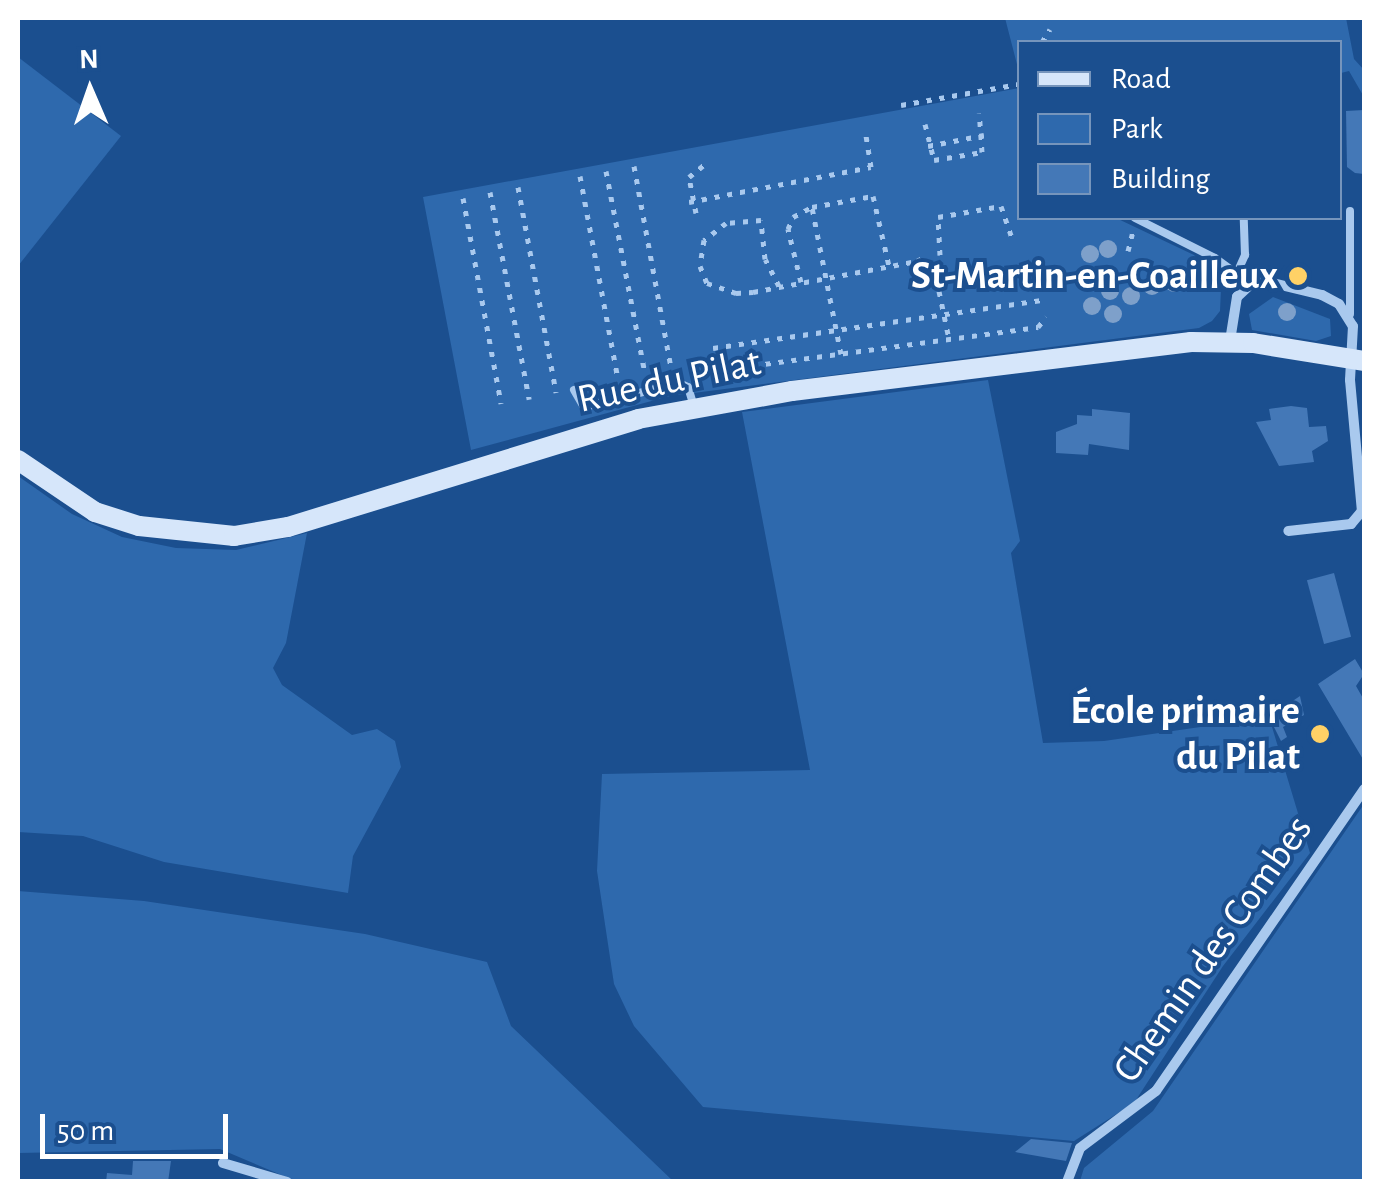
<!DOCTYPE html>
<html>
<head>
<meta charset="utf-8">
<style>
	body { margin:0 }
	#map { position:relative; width:1382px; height:1199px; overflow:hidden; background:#1b4f8f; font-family:"Alegreya Sans",sans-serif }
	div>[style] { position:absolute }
	.green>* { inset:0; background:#2e69ad }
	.building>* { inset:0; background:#4478b7; transform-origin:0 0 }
	.path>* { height:5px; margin-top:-2.5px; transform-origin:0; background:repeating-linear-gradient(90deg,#a9c9ee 0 5px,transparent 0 13px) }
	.service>* { height:8px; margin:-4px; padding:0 4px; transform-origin:4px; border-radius:4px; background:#a9c9ee }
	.minor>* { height:10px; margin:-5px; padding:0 5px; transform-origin:5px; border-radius:5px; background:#a9c9ee }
	.secondary>* { height:20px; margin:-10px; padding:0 10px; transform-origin:10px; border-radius:10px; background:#d6e6fa }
	.trees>* { width:18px; height:18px; margin:-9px; border-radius:50%; background:#7ea0ca }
	.dots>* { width:28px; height:28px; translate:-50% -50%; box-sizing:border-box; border:5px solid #1b4f8f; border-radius:50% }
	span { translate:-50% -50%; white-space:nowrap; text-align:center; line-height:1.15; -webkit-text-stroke:8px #1b4f8f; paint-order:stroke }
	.poi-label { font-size:40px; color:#fff; font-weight:700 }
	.right { translate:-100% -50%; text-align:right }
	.street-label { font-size:40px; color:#fff }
	.frame { position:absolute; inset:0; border:20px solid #fff; pointer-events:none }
	.legend { position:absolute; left:1017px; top:40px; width:325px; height:180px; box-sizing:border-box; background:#1b4f8f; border:2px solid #7695bc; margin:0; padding:12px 18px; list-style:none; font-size:30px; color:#fff }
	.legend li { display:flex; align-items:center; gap:20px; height:50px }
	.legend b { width:50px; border:2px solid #7695bc }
	.north { position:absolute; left:40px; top:40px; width:100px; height:100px; -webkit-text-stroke:8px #1b4f8f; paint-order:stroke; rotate:358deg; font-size:28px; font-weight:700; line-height:40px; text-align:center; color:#fff }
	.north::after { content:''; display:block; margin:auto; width:35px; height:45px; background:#fff; clip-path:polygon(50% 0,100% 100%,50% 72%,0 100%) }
	.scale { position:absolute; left:40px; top:1114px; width:188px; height:45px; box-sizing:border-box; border:5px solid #fff; border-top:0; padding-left:12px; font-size:30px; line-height:35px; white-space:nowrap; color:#fff; -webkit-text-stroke:8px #1b4f8f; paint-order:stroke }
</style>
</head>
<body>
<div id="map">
	<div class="green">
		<i style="clip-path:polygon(1005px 18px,1346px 18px,1354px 59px,1364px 70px,1364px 97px,1349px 71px,1341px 73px,1342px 178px,1340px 42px,1019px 42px,1019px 72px)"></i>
		<i style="clip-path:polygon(18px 57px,121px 136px,18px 266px)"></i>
		<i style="clip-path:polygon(1019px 88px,1019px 218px,1116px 218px,1194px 255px,1221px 289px,1220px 311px,1212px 321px,1199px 328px,670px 396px,471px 450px,423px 197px)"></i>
		<i style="clip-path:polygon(1273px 297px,1330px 319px,1331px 336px,1316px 341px,1252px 330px,1249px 314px)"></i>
		<i style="clip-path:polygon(988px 380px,1020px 541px,1011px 553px,1043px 743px,1104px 741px,1269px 717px,1310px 853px,1223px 966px,1134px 1103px,1074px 1141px,703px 1107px,634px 1026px,614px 984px,597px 871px,602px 774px,810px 770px,742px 412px)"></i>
		<i style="clip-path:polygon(18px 476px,72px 514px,122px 537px,176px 548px,236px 550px,307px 533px,286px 643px,273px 668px,282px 685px,352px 735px,377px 729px,395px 741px,401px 767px,353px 856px,348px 893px,164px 862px,83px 836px,18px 832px)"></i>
		<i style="clip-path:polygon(1364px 804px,1364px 1181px,1080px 1181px,1084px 1168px,1153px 1111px)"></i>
		<i style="clip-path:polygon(18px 891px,144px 901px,365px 934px,487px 962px,511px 1026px,673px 1181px,298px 1182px,220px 1149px,18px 1153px)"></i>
	</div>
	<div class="building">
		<i style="clip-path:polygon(1364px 110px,1364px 174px,1355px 173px,1347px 167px,1346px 111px)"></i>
		<i style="clip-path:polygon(1291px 406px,1307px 408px,1309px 427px,1326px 426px,1328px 441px,1312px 451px,1314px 462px,1279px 466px,1256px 422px,1271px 420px,1269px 409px)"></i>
		<i style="clip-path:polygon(1092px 409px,1130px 413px,1129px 450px,1089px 444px,1088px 455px,1056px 453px,1056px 432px,1077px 424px,1077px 415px,1092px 416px)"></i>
		<i style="left:1334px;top:573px;width:66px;height:28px;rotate:75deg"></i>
		<i style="clip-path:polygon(1355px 659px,1364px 674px,1356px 686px,1364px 700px,1364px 761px,1318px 684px)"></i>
		<i style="clip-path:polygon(1300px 696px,1304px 715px,1283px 727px,1287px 737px,1281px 741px,1269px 717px)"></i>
		<i style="clip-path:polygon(1031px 1139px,1072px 1143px,1066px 1161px,1015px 1152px)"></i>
		<i style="clip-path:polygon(133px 1161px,171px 1161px,168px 1182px,106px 1182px,107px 1173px,132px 1175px)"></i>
	</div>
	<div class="path">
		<i style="left:1042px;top:42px;width:15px;rotate:-58deg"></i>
		<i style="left:901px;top:105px;width:120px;rotate:-10.1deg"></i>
		<i style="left:925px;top:124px;width:37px;rotate:76deg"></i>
		<i style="left:934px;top:160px;width:49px;rotate:-9.5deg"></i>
		<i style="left:982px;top:152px;width:39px;rotate:-94deg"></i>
		<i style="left:928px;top:146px;width:57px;rotate:-11.1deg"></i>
		<i style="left:634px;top:166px;width:205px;rotate:79.6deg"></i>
		<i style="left:606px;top:171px;width:207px;rotate:79.1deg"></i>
		<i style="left:580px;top:176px;width:208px;rotate:79.4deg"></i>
		<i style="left:518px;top:187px;width:209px;rotate:79.5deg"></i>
		<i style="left:490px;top:192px;width:211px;rotate:79.3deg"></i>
		<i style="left:463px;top:198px;width:209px;rotate:79.5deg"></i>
		<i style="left:689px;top:202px;width:185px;rotate:-10.9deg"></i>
		<i style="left:871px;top:167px;width:33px;rotate:-99deg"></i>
		<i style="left:696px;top:213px;width:37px;rotate:-101deg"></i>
		<i style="left:689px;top:177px;width:21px;rotate:-39deg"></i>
		<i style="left:1128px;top:251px;width:21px;rotate:-76deg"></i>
		<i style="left:940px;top:255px;width:38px;rotate:-93deg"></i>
		<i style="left:938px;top:217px;width:64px;rotate:-9.9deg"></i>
		<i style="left:1001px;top:206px;width:37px;rotate:71deg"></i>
		<i style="left:801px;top:282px;width:55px;rotate:-103.8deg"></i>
		<i style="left:788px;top:229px;width:13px;rotate:-67deg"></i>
		<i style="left:793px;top:217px;width:21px;rotate:-28deg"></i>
		<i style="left:779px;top:286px;width:30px;rotate:-117deg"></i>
		<i style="left:765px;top:259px;width:39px;rotate:-96deg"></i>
		<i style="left:761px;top:220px;width:35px;rotate:175deg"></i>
		<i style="left:726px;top:223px;width:28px;rotate:142deg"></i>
		<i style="left:704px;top:240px;width:26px;rotate:99deg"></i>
		<i style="left:700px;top:266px;width:18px;rotate:68deg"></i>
		<i style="left:707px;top:283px;width:31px;rotate:19deg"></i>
		<i style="left:736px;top:293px;width:17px;rotate:-3deg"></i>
		<i style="left:753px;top:292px;width:167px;rotate:-10.7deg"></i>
		<i style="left:917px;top:261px;width:10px;rotate:-29deg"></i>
		<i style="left:939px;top:291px;width:49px;rotate:78.2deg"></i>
		<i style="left:713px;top:348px;width:332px;rotate:-8.3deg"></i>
		<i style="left:841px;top:354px;width:150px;rotate:-101.2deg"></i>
		<i style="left:812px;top:207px;width:62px;rotate:-10.2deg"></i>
		<i style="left:873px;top:196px;width:72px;rotate:77.1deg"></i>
		<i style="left:715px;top:365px;width:13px;rotate:18deg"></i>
		<i style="left:727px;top:369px;width:314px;rotate:-7.7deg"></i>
		<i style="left:1038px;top:327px;width:13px;rotate:-51deg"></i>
	</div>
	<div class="service">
		<i style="left:1350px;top:211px;width:103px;rotate:90deg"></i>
		<i style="left:1135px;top:218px;width:89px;rotate:26.6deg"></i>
		<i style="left:1215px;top:258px;width:39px;rotate:36deg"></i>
		<i style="left:1237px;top:273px;width:20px;rotate:-66deg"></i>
		<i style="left:1245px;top:255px;width:37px;rotate:-92deg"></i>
		<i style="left:574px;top:390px;width:20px;rotate:60deg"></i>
		<i style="left:584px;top:407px;width:98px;rotate:-14.2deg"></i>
		<i style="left:679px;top:383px;width:10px;rotate:24deg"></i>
		<i style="left:688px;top:387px;width:21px;rotate:73deg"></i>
	</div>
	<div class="minor">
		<i style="left:1230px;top:341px;width:45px;rotate:-81deg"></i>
		<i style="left:1237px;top:297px;width:26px;rotate:-43deg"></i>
		<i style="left:1256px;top:279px;width:68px;rotate:13.6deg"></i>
		<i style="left:1322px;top:295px;width:19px;rotate:28deg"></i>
		<i style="left:1339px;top:304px;width:26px;rotate:58deg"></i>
		<i style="left:1353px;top:326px;width:54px;rotate:93.2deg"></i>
		<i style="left:1350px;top:380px;width:132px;rotate:84.8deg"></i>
		<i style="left:1362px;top:511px;width:17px;rotate:130deg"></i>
		<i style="left:1351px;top:524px;width:63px;rotate:173.7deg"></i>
		<i style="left:223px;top:1163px;width:67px;rotate:16.5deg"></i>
		<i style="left:1067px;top:1182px;width:36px;rotate:-69deg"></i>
		<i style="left:1080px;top:1148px;width:95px;rotate:-36.9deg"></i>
		<i style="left:1156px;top:1091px;width:367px;rotate:-55.4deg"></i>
	</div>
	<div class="secondary">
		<i style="left:18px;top:460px;width:93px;rotate:34deg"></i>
		<i style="left:95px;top:512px;width:46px;rotate:17.7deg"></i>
		<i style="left:139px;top:526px;width:96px;rotate:6deg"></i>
		<i style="left:234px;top:536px;width:55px;rotate:-9.5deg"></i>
		<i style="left:288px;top:527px;width:366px;rotate:-17.1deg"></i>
		<i style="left:638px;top:419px;width:157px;rotate:-10.3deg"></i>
		<i style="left:792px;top:391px;width:402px;rotate:-7deg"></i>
		<i style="left:1191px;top:342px;width:62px;rotate:0.9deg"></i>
		<i style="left:1253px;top:343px;width:112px;rotate:9.2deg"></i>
	</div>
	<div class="trees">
		<i style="left:1108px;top:249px"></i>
		<i style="left:1090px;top:254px"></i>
		<i style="left:1174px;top:283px"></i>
		<i style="left:1152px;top:286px"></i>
		<i style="left:1110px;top:291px"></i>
		<i style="left:1131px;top:296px"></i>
		<i style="left:1092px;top:306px"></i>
		<i style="left:1287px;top:312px"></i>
		<i style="left:1113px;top:314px"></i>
	</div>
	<div class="dots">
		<i style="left:1298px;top:276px;background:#ffd166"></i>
		<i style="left:1320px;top:734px;background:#ffd166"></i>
	</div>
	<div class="poi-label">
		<span class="right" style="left:1278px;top:276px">St-Martin-en-Coailleux</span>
		<span class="right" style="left:1300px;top:734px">École primaire<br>du Pilat</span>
	</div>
	<div class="street-label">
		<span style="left:669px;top:381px;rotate:-12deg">Rue du Pilat</span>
		<span style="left:1213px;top:949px;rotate:-55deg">Chemin des Combes</span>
	</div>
	<div class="frame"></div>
	<ul class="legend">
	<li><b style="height:12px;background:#d6e6fa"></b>Road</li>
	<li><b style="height:28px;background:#2e69ad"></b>Park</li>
	<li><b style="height:28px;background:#4478b7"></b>Building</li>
	</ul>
	<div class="north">N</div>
	<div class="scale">50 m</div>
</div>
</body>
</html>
